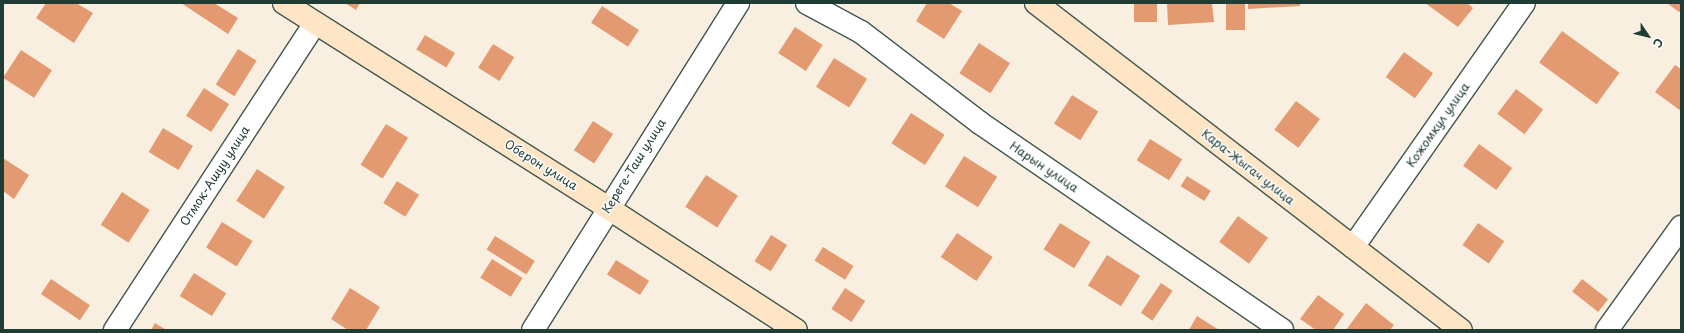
<!DOCTYPE html>
<html>
<head>
<meta charset="utf-8">
<style>
	body { margin:0 }
	#map { position:relative; width:1684px; height:333px; overflow:hidden; background:#f8efe0; font-family:"Playpen Sans",sans-serif }
	div>[style] { position:absolute }
	.building>* { inset:0; background:#e49a71; transform-origin:0 0 }
	.roads { filter:drop-shadow(1px 0 #40584e) drop-shadow(-1px 0 #40584e) drop-shadow(0 1px #40584e) drop-shadow(0 -1px #40584e) }
	.street>* { height:22px; margin:-11px; padding:0 11px; transform-origin:11px; border-radius:11px; background:#fff }
	.secondary>* { height:22px; margin:-11px; padding:0 11px; transform-origin:11px; border-radius:11px; background:#fee5c5 }
	span { translate:-50% -50%; white-space:nowrap; text-align:center; line-height:1.15; -webkit-text-stroke:3px #fff; paint-order:stroke }
	.street-label { font-size:12px; color:#1f3d34 }
	.frame { position:absolute; inset:0; border:4px solid #1f3d34; pointer-events:none }
	.north { position:absolute; left:1628px; top:16px; width:40px; height:40px; -webkit-text-stroke:3px #fff; paint-order:stroke; rotate:125deg; font-size:11px; font-weight:700; line-height:16px; text-align:center; color:#1f3d34 }
	.north::after { content:''; display:block; margin:auto; width:14px; height:18px; background:#1f3d34; clip-path:polygon(50% 0,100% 100%,50% 72%,0 100%) }
</style>
</head>
<body>
<div id="map">
	<div class="building">
		<i style="clip-path:polygon(46px 3px,76px 3px,93px 13px,74px 43px,36px 18px)"></i>
		<i style="clip-path:polygon(181px 3px,214px 3px,238px 18px,228px 34px)"></i>
		<i style="clip-path:polygon(345px 3px,360px 3px,356px 10px)"></i>
		<i style="clip-path:polygon(927px 3px,949px 3px,962px 11px,944px 39px,916px 21px)"></i>
		<i style="left:1134px;top:3px;width:23px;height:19px"></i>
		<i style="clip-path:polygon(1167px 3px,1212px 3px,1214px 22px,1168px 25px)"></i>
		<i style="left:1226px;top:3px;width:19px;height:27px"></i>
		<i style="clip-path:polygon(1248px 3px,1300px 3px,1300px 6px,1248px 9px)"></i>
		<i style="clip-path:polygon(1425px 3px,1467px 3px,1473px 8px,1458px 27px)"></i>
		<i style="clip-path:polygon(1667px 3px,1681px 3px,1681px 10px,1679px 12px)"></i>
		<i style="left:602px;top:6px;width:44px;height:20px;rotate:33deg"></i>
		<i style="left:795px;top:27px;width:33px;height:31px;rotate:33deg"></i>
		<i style="left:1562px;top:31px;width:71px;height:39px;rotate:36deg"></i>
		<i style="left:425px;top:35px;width:35px;height:17px;rotate:31deg"></i>
		<i style="left:979px;top:43px;width:37px;height:36px;rotate:33deg"></i>
		<i style="left:493px;top:44px;width:25px;height:28px;rotate:32deg"></i>
		<i style="left:238px;top:49px;width:22px;height:42px;rotate:32deg"></i>
		<i style="left:21px;top:50px;width:37px;height:33px;rotate:33deg"></i>
		<i style="left:1404px;top:52px;width:36px;height:31px;rotate:36deg"></i>
		<i style="left:834px;top:58px;width:39px;height:34px;rotate:32deg"></i>
		<i style="clip-path:polygon(1675px 65px,1681px 69px,1681px 111px,1655px 92px)"></i>
		<i style="left:204px;top:88px;width:30px;height:33px;rotate:33deg"></i>
		<i style="left:1516px;top:89px;width:34px;height:31px;rotate:37deg"></i>
		<i style="left:1072px;top:95px;width:31px;height:34px;rotate:32deg"></i>
		<i style="left:1296px;top:101px;width:30px;height:36px;rotate:37deg"></i>
		<i style="left:911px;top:113px;width:40px;height:36px;rotate:33deg"></i>
		<i style="left:593px;top:121px;width:24px;height:35px;rotate:33deg"></i>
		<i style="left:386px;top:124px;width:26px;height:48px;rotate:32deg"></i>
		<i style="left:163px;top:128px;width:35px;height:28px;rotate:31deg"></i>
		<i style="left:1150px;top:139px;width:38px;height:25px;rotate:32deg"></i>
		<i style="left:1479px;top:144px;width:41px;height:27px;rotate:36deg"></i>
		<i style="left:964px;top:156px;width:39px;height:36px;rotate:32deg"></i>
		<i style="clip-path:polygon(3px 158px,29px 175px,14px 199px,3px 191px)"></i>
		<i style="left:257px;top:169px;width:33px;height:38px;rotate:33deg"></i>
		<i style="left:706px;top:175px;width:38px;height:38px;rotate:33deg"></i>
		<i style="left:1187px;top:176px;width:28px;height:12px;rotate:32deg"></i>
		<i style="left:397px;top:181px;width:26px;height:26px;rotate:32deg"></i>
		<i style="left:122px;top:192px;width:33px;height:39px;rotate:33deg"></i>
		<i style="left:1238px;top:216px;width:37px;height:32px;rotate:36deg"></i>
		<i style="left:222px;top:222px;width:36px;height:30px;rotate:32deg"></i>
		<i style="left:1060px;top:223px;width:36px;height:31px;rotate:32deg"></i>
		<i style="left:1478px;top:223px;width:32px;height:27px;rotate:35deg"></i>
		<i style="left:957px;top:233px;width:43px;height:29px;rotate:34deg"></i>
		<i style="left:771px;top:235px;width:19px;height:31px;rotate:32deg"></i>
		<i style="left:495px;top:236px;width:47px;height:16px;rotate:32deg"></i>
		<i style="left:823px;top:247px;width:36px;height:16px;rotate:32deg"></i>
		<i style="left:1107px;top:255px;width:39px;height:36px;rotate:32deg"></i>
		<i style="left:492px;top:259px;width:36px;height:22px;rotate:32deg"></i>
		<i style="left:616px;top:260px;width:39px;height:17px;rotate:32deg"></i>
		<i style="left:194px;top:273px;width:38px;height:27px;rotate:32deg"></i>
		<i style="left:51px;top:279px;width:47px;height:18px;rotate:34deg"></i>
		<i style="left:1582px;top:279px;width:33px;height:16px;rotate:38deg"></i>
		<i style="left:1161px;top:283px;width:14px;height:36px;rotate:34deg"></i>
		<i style="clip-path:polygon(350px 288px,380px 307px,366px 330px,348px 330px,331px 319px)"></i>
		<i style="left:845px;top:288px;width:24px;height:25px;rotate:33deg"></i>
		<i style="clip-path:polygon(1318px 295px,1344px 314px,1333px 330px,1316px 330px,1300px 319px)"></i>
		<i style="clip-path:polygon(1366px 303px,1394px 325px,1390px 330px,1346px 330px)"></i>
		<i style="clip-path:polygon(1197px 316px,1219px 330px,1189px 330px)"></i>
		<i style="clip-path:polygon(155px 323px,166px 330px,151px 330px)"></i>
	</div>
	<div class="roads">
		<div class="street">
			<i style="left:807px;top:3px;width:61px;rotate:28.2deg"></i>
			<i style="left:861px;top:32px;width:150px;rotate:37.4deg"></i>
			<i style="left:980px;top:123px;width:366px;rotate:34.4deg"></i>
			<i style="left:1353px;top:247px;width:298px;rotate:-55deg"></i>
			<i style="left:115px;top:330px;width:366px;rotate:-56.9deg"></i>
			<i style="left:533px;top:330px;width:386px;rotate:-57.9deg"></i>
			<i style="left:1607px;top:330px;width:127px;rotate:-54.3deg"></i>
		</div>
		<div class="secondary">
			<i style="left:284px;top:3px;width:383px;rotate:32.3deg"></i>
			<i style="left:608px;top:208px;width:224px;rotate:33deg"></i>
			<i style="left:1036px;top:3px;width:536px;rotate:37.58deg"></i>
		</div>
	</div>
	<div class="street-label">
		<span style="left:1438px;top:125px;rotate:-55deg">Кожомкул улица</span>
		<span style="left:541px;top:165px;rotate:32deg">Оберон улица</span>
		<span style="left:634px;top:166px;rotate:-58deg">Кереге-Таш улица</span>
		<span style="left:1044px;top:167px;rotate:34deg">Нарын улица</span>
		<span style="left:1248px;top:167px;rotate:38deg">Кара-Жыгач улица</span>
		<span style="left:215px;top:176px;rotate:-57deg">Отмок-Ашуу улица</span>
	</div>
	<div class="frame"></div>
	<div class="north">С</div>
</div>
</body>
</html>
